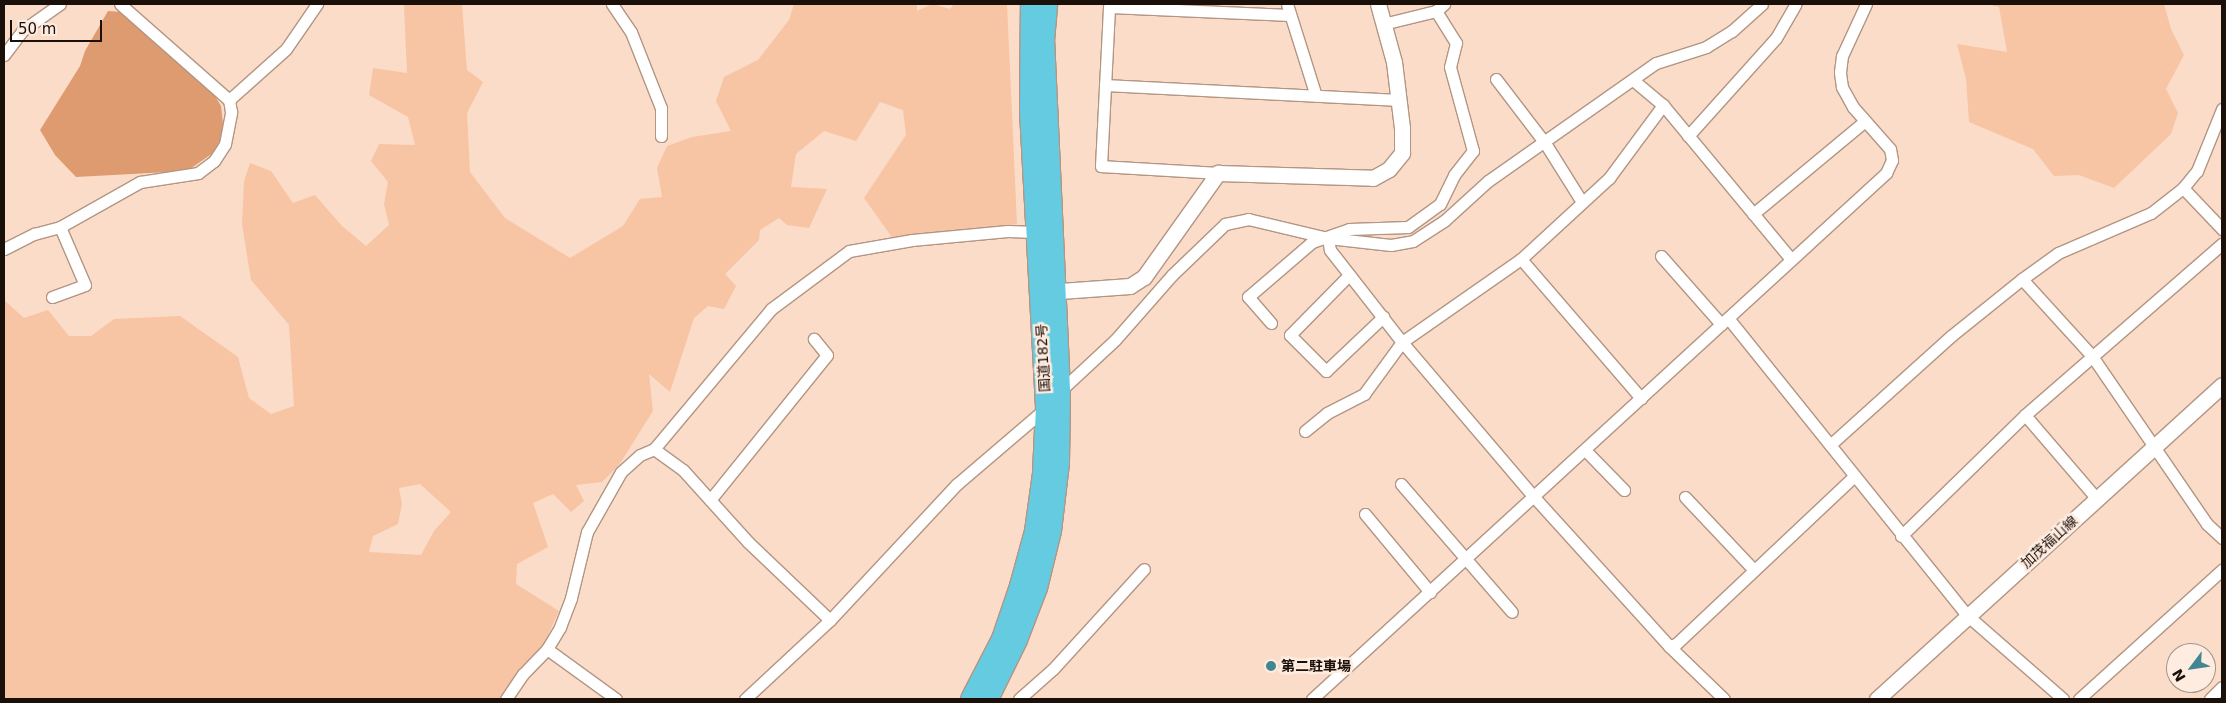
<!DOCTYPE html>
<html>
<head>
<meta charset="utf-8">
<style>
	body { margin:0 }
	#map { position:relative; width:2226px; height:703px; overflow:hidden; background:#fbdcc8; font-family:"DejaVu Sans","Noto Sans JP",sans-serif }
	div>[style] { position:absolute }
	.green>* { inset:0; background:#f7c4a4 }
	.water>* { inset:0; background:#de9b70 }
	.roads { filter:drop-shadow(1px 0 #b29583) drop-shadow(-1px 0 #b29583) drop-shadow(0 1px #b29583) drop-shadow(0 -1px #b29583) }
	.street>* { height:11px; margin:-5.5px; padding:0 5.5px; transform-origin:5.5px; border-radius:5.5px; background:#fff }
	.secondary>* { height:15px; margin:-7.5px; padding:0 7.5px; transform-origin:7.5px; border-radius:7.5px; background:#fff }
	.highway>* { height:20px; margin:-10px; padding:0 10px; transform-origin:10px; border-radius:10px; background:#65cbe1 }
	.dots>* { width:14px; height:14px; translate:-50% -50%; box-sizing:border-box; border:2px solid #ffece0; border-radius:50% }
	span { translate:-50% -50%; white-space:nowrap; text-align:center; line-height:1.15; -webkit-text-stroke:5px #ffece0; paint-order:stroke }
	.street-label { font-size:14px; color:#1a1009 }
	.poi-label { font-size:14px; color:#1a1009; font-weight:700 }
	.left { translate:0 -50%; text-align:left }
	.frame { position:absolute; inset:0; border:5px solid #1a1009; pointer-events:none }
	.north { position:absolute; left:2166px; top:643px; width:50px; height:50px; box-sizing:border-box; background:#ffece0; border:1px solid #a3948a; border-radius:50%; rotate:239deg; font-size:14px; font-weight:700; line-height:20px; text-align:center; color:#1a1009 }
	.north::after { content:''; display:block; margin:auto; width:18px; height:22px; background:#428694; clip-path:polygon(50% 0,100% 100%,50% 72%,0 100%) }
	.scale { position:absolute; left:10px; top:20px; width:92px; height:22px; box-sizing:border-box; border:2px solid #1a1009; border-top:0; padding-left:6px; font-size:15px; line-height:18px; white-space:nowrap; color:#1a1009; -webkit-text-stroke:4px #ffece0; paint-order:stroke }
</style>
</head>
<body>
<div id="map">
	<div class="green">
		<i style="clip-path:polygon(evenodd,794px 4px,917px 4px,917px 11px,932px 4px,950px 9px,954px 4px,1007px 4px,1017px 224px,896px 243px,864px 198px,906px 135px,903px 110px,880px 102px,856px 141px,824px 131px,796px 154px,791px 187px,827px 189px,809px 228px,787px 225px,779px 218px,760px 230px,759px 240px,725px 274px,736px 286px,724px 309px,708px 306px,694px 318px,670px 392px,649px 374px,653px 411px,619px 465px,602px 482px,576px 485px,584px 501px,571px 512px,553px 494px,533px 503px,548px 547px,517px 564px,516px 584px,559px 611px,541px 650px,501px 699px,4px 699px,4px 300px,24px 318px,48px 310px,69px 336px,91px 336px,114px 319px,180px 316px,238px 357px,249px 398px,271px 414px,294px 406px,289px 325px,251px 280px,242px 224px,244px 181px,250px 163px,271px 171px,293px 203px,315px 195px,342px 226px,366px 246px,389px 225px,384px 204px,388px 182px,371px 161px,379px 144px,415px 145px,408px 117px,369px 95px,373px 68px,407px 73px,404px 5px,462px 5px,467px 70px,483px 82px,467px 113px,470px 172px,505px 218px,570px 258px,623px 226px,640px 199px,662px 197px,657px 168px,667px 146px,692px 137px,731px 131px,716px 101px,724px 77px,758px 60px,789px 20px,794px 4px,420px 484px,451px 512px,434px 531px,421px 555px,369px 552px,373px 536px,398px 524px,402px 504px,399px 488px,420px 484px)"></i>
		<i style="clip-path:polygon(1987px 4px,2164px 4px,2171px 29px,2184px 55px,2166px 89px,2178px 113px,2171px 134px,2114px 188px,2079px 175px,2054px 176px,2033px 149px,1969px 122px,1966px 79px,1957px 44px,2007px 52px,1999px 7px)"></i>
	</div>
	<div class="water">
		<i style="clip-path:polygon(108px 11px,121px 12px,212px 91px,221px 106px,223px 124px,221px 138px,213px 153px,187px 171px,76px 177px,55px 155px,40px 130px,80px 66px,85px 51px)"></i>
	</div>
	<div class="roads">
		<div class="street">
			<i style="left:612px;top:4px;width:34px;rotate:56deg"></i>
			<i style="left:631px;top:32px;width:82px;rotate:68.5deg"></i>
			<i style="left:661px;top:108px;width:28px;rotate:90deg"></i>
			<i style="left:1287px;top:4px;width:96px;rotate:72.5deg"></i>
			<i style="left:1383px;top:24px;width:55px;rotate:-13.8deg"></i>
			<i style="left:1436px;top:11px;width:11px;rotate:-41deg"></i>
			<i style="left:4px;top:55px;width:31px;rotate:-53deg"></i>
			<i style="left:23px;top:30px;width:45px;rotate:-35.1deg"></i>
			<i style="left:1496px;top:79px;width:81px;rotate:52.6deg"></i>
			<i style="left:1545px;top:143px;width:70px;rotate:57.9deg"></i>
			<i style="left:1633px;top:80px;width:39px;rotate:40deg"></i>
			<i style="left:1663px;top:105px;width:200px;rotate:50.3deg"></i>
			<i style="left:1105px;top:85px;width:294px;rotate:2.9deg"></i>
			<i style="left:229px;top:100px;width:76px;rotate:-41.8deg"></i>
			<i style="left:286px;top:49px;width:55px;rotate:-55.4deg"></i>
			<i style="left:1688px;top:136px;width:132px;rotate:-48.1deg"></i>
			<i style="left:1776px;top:38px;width:39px;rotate:-60deg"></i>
			<i style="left:1218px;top:173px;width:117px;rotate:-176.6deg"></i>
			<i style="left:1101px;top:166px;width:159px;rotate:-87.1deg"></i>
			<i style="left:1109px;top:7px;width:181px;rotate:2.5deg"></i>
			<i style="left:2183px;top:188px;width:57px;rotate:46.4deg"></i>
			<i style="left:1753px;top:214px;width:144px;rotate:-39.7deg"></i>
			<i style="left:1328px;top:238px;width:12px;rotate:81deg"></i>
			<i style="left:1330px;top:250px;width:117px;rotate:52deg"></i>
			<i style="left:1402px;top:342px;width:204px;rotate:49.6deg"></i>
			<i style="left:1534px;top:497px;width:201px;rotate:47.8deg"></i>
			<i style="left:1669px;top:646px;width:76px;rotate:43.9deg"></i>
			<i style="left:4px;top:249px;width:34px;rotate:-27deg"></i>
			<i style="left:34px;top:234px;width:27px;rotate:-15deg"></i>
			<i style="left:60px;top:227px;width:92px;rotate:-29.4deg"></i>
			<i style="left:140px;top:182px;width:59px;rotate:-8.8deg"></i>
			<i style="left:198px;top:173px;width:20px;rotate:-37deg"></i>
			<i style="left:214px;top:161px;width:20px;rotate:-57deg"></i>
			<i style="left:225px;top:144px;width:33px;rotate:-79deg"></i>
			<i style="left:231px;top:112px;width:12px;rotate:-99deg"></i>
			<i style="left:229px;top:100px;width:145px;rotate:-138.6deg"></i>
			<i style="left:1661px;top:256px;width:91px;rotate:48.6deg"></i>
			<i style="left:1521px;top:259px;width:184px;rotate:49.2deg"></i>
			<i style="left:1349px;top:275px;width:84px;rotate:134.5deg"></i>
			<i style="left:1290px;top:335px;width:51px;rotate:45deg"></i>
			<i style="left:1326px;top:371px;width:79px;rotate:-43.5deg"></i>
			<i style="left:2022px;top:279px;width:104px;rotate:47.7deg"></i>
			<i style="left:2092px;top:356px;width:204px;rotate:55.6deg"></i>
			<i style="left:2207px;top:524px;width:21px;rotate:43deg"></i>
			<i style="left:52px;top:297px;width:35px;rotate:-20deg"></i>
			<i style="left:85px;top:285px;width:63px;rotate:-113.3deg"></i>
			<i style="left:1728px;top:318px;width:383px;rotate:51.2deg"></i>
			<i style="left:1968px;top:616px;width:126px;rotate:41.1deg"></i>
			<i style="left:1271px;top:323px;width:35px;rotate:-131deg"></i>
			<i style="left:1248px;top:297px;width:84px;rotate:-40.7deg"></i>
			<i style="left:1312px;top:242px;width:39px;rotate:-19deg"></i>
			<i style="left:1349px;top:229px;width:59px;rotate:-1.9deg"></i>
			<i style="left:1408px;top:227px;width:39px;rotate:-36deg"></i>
			<i style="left:1440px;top:204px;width:32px;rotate:-64deg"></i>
			<i style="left:1454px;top:175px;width:31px;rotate:-52deg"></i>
			<i style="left:1473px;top:151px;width:87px;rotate:-105.3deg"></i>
			<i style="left:1450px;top:67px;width:25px;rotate:-76deg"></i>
			<i style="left:1456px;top:43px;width:38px;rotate:-122deg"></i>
			<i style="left:1059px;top:392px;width:76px;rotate:-42.9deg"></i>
			<i style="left:1115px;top:340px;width:86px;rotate:-48.8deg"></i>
			<i style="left:1172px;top:275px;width:74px;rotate:-43.9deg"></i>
			<i style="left:1225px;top:224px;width:24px;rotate:-12deg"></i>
			<i style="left:1248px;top:219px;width:82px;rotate:13.4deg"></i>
			<i style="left:1328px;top:238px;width:63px;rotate:6.3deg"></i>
			<i style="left:1391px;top:245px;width:22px;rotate:-10deg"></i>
			<i style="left:1413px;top:241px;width:37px;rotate:-33deg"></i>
			<i style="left:1444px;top:221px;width:59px;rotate:-42.3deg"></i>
			<i style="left:1488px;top:181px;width:205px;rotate:-35.1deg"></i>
			<i style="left:1656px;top:63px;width:52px;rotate:-17.7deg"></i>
			<i style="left:1706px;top:47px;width:31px;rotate:-32deg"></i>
			<i style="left:1732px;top:31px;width:40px;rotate:-42deg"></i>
			<i style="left:2025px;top:415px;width:111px;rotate:49.4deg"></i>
			<i style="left:1305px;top:431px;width:28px;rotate:-39deg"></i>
			<i style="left:1327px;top:413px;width:42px;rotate:-27.2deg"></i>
			<i style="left:1364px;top:394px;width:64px;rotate:-53.8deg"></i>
			<i style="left:1402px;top:342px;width:145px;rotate:-34.9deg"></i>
			<i style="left:1521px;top:259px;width:120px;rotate:-42.6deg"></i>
			<i style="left:1609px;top:178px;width:91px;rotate:-53.5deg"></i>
			<i style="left:1830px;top:445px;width:163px;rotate:-42deg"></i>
			<i style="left:1951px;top:336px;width:91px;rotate:-38.8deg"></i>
			<i style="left:2022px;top:279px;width:44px;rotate:-35.8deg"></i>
			<i style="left:2058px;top:253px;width:101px;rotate:-23.3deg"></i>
			<i style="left:2151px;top:213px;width:41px;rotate:-38deg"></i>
			<i style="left:2183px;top:188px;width:22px;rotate:-51deg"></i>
			<i style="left:2197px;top:171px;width:67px;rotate:-68deg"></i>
			<i style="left:654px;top:449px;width:36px;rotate:36deg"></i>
			<i style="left:683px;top:470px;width:97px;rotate:47.9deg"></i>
			<i style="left:748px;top:542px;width:113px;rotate:43.6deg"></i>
			<i style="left:1585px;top:450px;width:56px;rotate:45.7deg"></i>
			<i style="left:1401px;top:484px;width:169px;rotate:49.1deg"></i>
			<i style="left:1685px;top:497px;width:100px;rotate:46.6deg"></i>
			<i style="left:710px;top:500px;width:186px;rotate:-51.1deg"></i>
			<i style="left:827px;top:355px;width:21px;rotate:-129deg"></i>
			<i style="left:1365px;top:514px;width:102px;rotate:50.2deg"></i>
			<i style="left:1901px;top:536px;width:173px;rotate:-44.3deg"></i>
			<i style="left:2025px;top:415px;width:261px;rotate:-41deg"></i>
			<i style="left:1669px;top:646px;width:7px;rotate:-16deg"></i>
			<i style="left:1676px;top:644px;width:245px;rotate:-43.3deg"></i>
			<i style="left:547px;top:649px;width:85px;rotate:35.9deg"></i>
			<i style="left:506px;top:699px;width:30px;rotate:-56deg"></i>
			<i style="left:523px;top:674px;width:35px;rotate:-46deg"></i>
			<i style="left:547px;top:649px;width:26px;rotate:-59deg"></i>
			<i style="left:560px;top:627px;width:31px;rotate:-69deg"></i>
			<i style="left:571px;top:598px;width:68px;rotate:-76.4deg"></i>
			<i style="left:587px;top:532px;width:69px;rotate:-60.5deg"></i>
			<i style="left:621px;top:472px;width:25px;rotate:-42deg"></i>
			<i style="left:640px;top:455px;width:15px;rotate:-23deg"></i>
			<i style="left:654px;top:449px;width:182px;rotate:-50.1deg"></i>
			<i style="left:771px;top:309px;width:97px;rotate:-36.6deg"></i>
			<i style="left:849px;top:251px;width:64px;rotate:-9.9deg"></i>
			<i style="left:912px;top:240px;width:96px;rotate:-5.4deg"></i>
			<i style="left:1008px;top:231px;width:34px;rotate:2deg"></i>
			<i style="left:745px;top:699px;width:116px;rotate:-42.9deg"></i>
			<i style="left:830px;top:620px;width:186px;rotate:-47deg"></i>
			<i style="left:957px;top:484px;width:118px;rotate:-40.5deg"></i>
			<i style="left:1019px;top:699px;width:45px;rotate:-41.4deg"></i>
			<i style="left:1053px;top:669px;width:135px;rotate:-47.7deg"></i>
			<i style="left:1312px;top:699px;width:779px;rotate:-42.5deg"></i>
			<i style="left:1886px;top:173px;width:14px;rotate:-65deg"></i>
			<i style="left:1892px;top:160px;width:11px;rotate:-100deg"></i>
			<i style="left:1890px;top:149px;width:56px;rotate:-131.4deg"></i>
			<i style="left:1853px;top:107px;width:23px;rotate:-119deg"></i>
			<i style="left:1842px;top:87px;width:15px;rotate:-98deg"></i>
			<i style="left:1840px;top:72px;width:16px;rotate:-83deg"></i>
			<i style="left:1842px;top:56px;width:57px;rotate:-65.2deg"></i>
			<i style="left:2079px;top:699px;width:193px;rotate:-42.1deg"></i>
			<i style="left:2210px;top:699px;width:17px;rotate:-45deg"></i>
		</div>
		<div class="secondary">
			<i style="left:1046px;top:292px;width:84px;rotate:-4.1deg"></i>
			<i style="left:1130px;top:286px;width:17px;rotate:-33deg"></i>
			<i style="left:1144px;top:277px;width:128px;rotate:-54.6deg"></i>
			<i style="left:1218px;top:173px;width:155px;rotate:1.8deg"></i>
			<i style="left:1373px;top:178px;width:18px;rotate:-29deg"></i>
			<i style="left:1389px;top:169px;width:21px;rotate:-51deg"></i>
			<i style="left:1402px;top:153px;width:25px;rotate:-90deg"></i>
			<i style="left:1402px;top:128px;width:66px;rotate:-96.9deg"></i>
			<i style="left:1394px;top:62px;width:60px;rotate:-105.4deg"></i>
			<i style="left:1877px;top:699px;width:466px;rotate:-42.3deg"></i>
		</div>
		<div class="highway">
			<i style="left:971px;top:699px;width:68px;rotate:-62.7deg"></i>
			<i style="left:1002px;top:639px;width:56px;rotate:-71.2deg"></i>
			<i style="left:1020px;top:586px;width:57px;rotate:-74.7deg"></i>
			<i style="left:1035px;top:531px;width:59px;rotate:-82.1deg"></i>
			<i style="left:1043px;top:473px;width:66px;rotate:-87.4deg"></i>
			<i style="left:1046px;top:407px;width:297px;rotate:-93.1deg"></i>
			<i style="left:1030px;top:110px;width:106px;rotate:-89.5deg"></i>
			<i style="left:988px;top:699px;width:66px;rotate:-63.8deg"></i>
			<i style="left:1017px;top:640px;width:56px;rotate:-69deg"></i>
			<i style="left:1037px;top:588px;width:59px;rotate:-76.2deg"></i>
			<i style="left:1051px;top:531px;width:68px;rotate:-83.3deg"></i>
			<i style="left:1059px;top:463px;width:73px;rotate:-89.2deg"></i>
			<i style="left:1060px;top:390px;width:349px;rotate:-92.6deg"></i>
			<i style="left:1044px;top:41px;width:37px;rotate:-85deg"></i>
		</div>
	</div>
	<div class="dots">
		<i style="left:1271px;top:666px;background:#428694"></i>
	</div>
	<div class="street-label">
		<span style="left:1043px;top:358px;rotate:-93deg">国道182号</span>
		<span style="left:2049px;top:542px;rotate:-42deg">加茂福山線</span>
	</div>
	<div class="poi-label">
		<span class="left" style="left:1281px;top:666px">第二駐車場</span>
	</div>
	<div class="frame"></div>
	<div class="north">N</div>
	<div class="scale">50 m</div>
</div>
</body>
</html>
